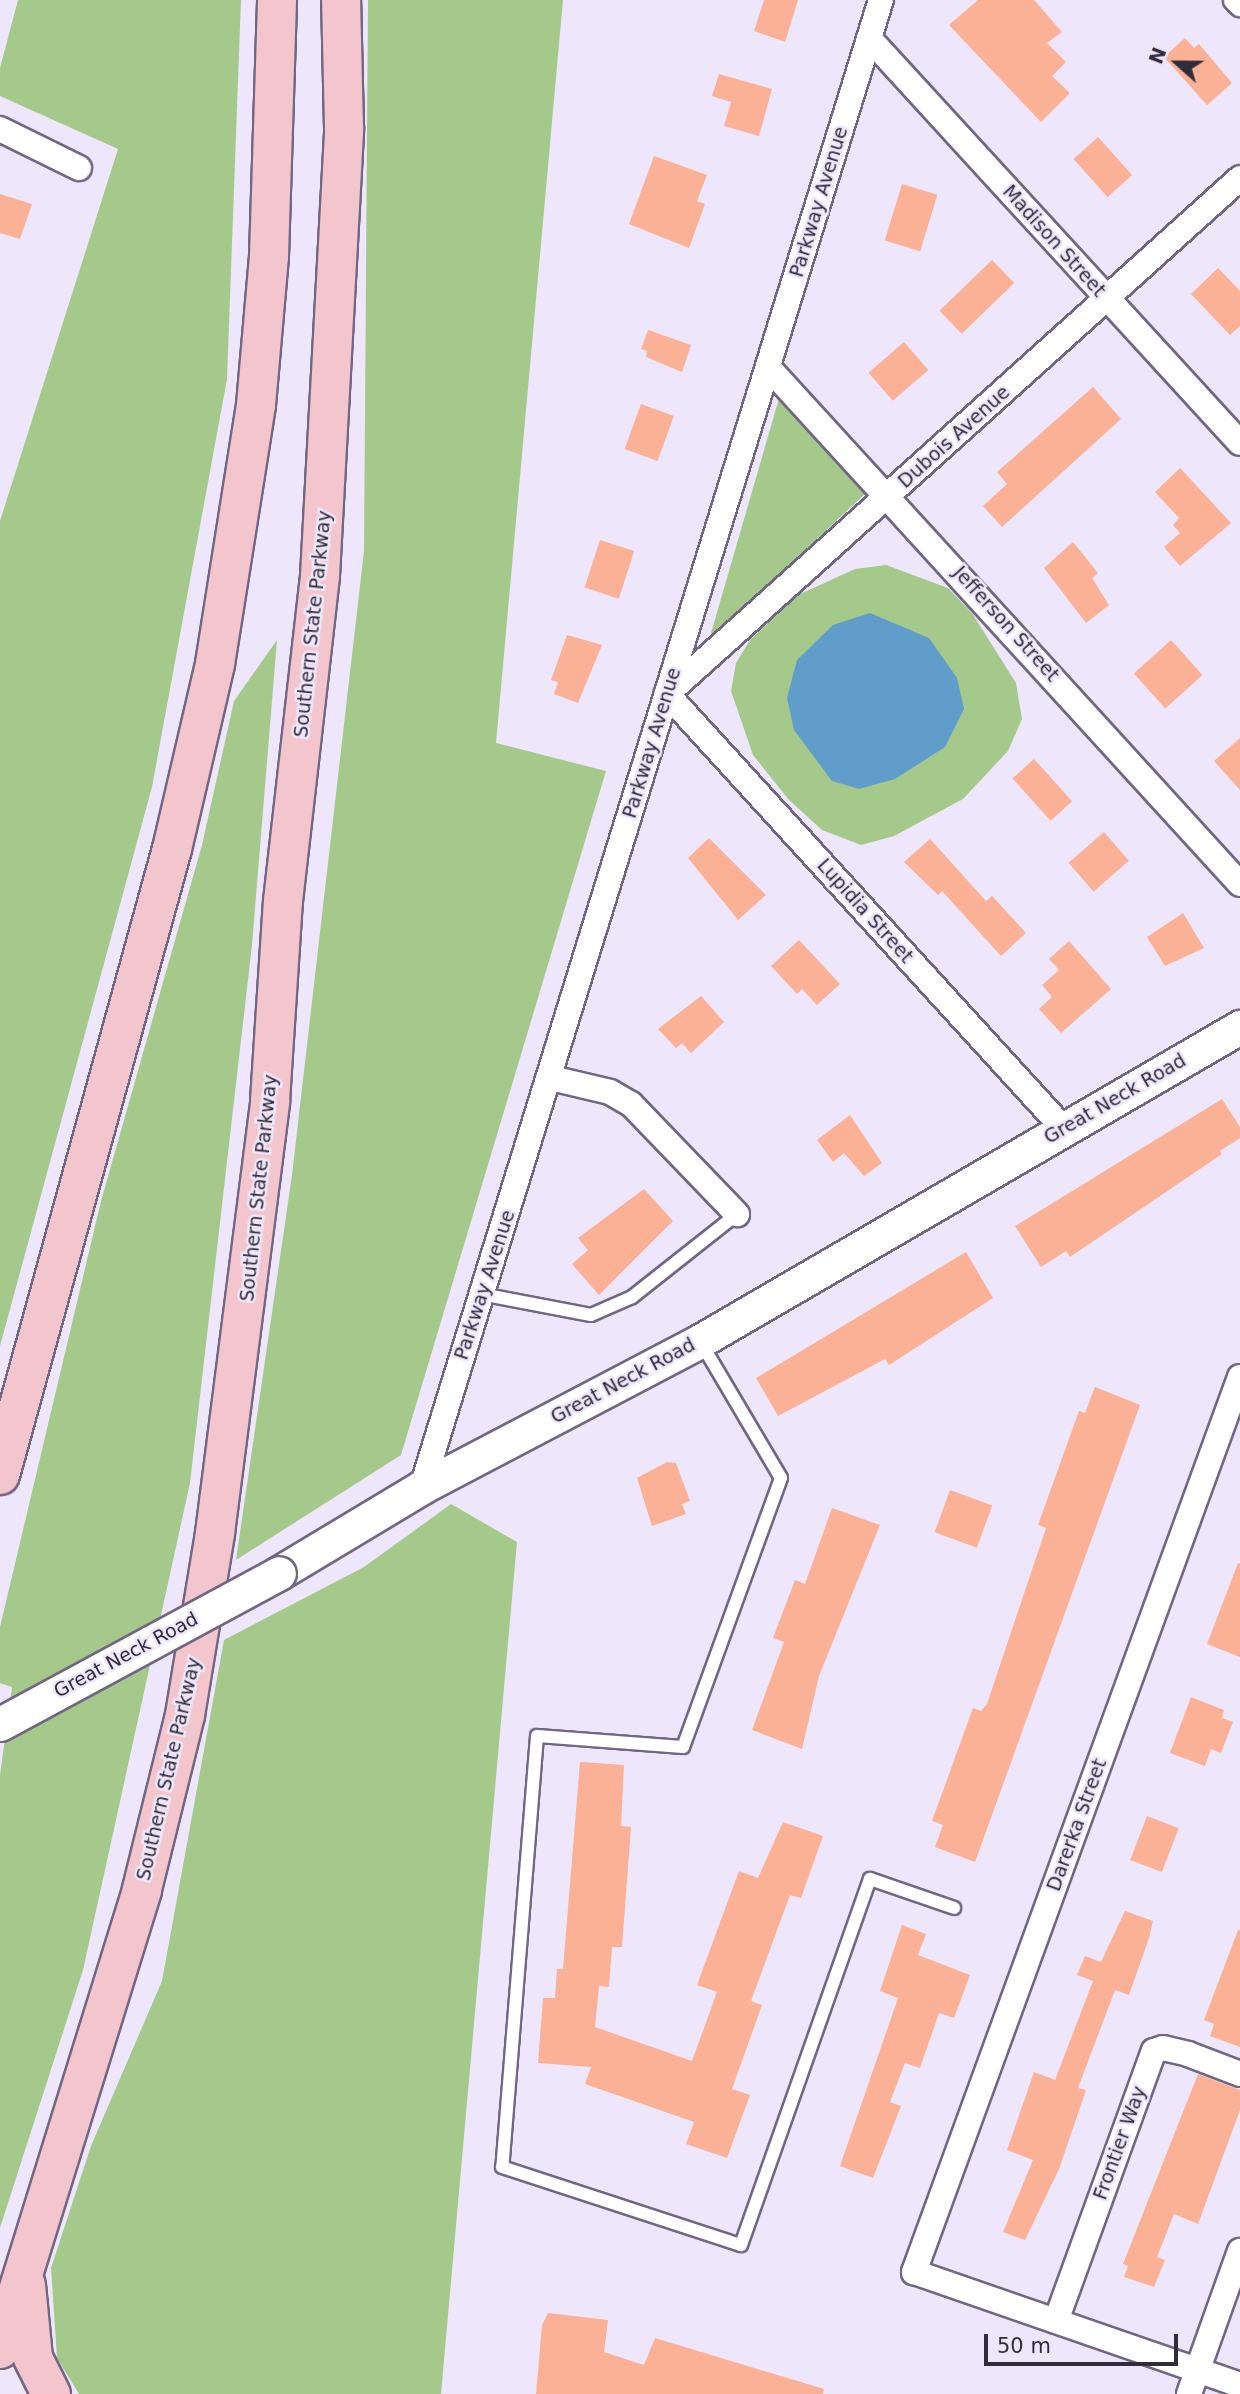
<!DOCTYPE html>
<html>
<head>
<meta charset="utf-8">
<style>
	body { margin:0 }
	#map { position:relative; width:1240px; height:2394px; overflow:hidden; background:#eee7fb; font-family:"DejaVu Sans",sans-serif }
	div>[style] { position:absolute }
	.green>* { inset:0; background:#a5c98b }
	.water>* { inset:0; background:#609dcb }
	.building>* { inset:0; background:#fab196; transform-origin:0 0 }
	.roads { filter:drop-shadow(2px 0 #716683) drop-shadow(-2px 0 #716683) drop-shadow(0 2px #716683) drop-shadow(0 -2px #716683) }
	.service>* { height:12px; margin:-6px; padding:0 6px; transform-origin:6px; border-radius:6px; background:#fff }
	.minor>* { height:24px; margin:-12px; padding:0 12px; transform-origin:12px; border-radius:12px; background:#fff }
	.secondary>* { height:33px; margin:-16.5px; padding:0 16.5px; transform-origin:16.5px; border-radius:16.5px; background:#fff }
	.motorway>* { height:38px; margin:-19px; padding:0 19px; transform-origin:19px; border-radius:19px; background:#f3c5cd }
	.bridges { filter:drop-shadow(2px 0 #716683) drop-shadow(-2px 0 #716683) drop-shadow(0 2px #716683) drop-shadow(0 -2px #716683) }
	.secondary-bridge>* { height:33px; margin:-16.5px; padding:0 16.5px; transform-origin:16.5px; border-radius:16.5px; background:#fff }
	span { translate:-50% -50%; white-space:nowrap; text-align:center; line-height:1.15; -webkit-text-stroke:5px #eee7fb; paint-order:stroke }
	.street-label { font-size:19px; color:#312c39 }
	.north { position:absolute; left:1142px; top:28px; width:70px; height:70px; -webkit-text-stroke:5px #eee7fb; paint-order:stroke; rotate:291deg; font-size:19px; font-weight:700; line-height:28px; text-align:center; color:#312c39 }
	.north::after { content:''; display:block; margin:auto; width:24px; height:32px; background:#312c39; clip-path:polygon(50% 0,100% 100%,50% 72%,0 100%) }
	.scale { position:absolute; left:984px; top:2334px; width:194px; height:32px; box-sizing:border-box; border:4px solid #312c39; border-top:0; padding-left:9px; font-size:21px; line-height:24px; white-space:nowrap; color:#312c39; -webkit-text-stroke:5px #eee7fb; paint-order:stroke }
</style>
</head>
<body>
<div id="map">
	<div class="green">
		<i style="clip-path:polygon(18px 0,241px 0,227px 379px,152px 787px,0 1346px,0 521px,118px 149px,0 96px,0 68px)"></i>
		<i style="clip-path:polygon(368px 0,563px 0,496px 743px,606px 771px,401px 1455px,236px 1560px,292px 1175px,364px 551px)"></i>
		<i style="clip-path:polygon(780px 395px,866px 493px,709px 640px)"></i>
		<i style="clip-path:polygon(886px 565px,948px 588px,972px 613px,1016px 683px,1022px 719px,1008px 751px,963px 799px,894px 836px,861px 845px,822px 830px,789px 800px,753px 755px,731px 691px,736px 663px,750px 640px,798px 595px,855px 569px)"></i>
		<i style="clip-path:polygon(277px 640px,252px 945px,190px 1483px,83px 1970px,0 2228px,0 1775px,12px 1687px,0 1683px,0 1627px,101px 1201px,202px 845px,234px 701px)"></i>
		<i style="clip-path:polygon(451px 1504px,517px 1542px,441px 2394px,79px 2394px,57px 2358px,51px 2268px,91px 2146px,162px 1981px,224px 1640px,364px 1567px)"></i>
	</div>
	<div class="water">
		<i style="clip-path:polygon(870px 613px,929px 638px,957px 678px,964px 709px,945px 747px,895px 779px,859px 789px,832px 781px,794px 730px,787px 698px,797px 660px,833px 625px)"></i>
	</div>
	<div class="building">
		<i style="clip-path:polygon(764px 0,798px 0,785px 42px,754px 31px)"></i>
		<i style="clip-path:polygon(978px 0,1034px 0,1062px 32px,1047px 43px,1066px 62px,1052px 76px,1070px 93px,1041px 122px,949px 25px)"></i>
		<i style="clip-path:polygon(1185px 38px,1194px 48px,1199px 44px,1232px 83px,1207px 105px,1164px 57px)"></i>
		<i style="clip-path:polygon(719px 74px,772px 89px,759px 136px,724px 126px,731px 102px,712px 96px)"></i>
		<i style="left:1098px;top:137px;width:51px;height:33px;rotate:48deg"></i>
		<i style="clip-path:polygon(654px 156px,707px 175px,697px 201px,705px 204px,689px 248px,629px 224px)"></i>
		<i style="left:902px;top:184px;width:37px;height:59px;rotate:17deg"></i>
		<i style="clip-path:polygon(0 194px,32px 204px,20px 239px,0 233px)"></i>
		<i style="left:992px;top:260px;width:32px;height:73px;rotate:46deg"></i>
		<i style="clip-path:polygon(1218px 268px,1240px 291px,1240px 326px,1230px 335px,1191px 294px)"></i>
		<i style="clip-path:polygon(648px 330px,691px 345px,682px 372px,646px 357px,647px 351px,641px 349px)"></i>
		<i style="left:904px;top:342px;width:37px;height:47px;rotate:49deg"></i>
		<i style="clip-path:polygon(1093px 387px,1121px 419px,1002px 527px,983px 506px,1007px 484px,997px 472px)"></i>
		<i style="left:641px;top:404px;width:35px;height:48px;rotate:20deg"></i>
		<i style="clip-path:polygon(1180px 468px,1231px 523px,1180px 566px,1164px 547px,1180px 533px,1173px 525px,1179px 518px,1155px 492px)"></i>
		<i style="left:600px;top:540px;width:36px;height:50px;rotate:18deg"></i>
		<i style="clip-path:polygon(1073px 542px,1098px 573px,1092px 578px,1109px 605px,1086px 623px,1044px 568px)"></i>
		<i style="clip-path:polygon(567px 635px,602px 645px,578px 703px,554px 694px,558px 682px,551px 680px)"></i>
		<i style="left:1171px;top:640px;width:47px;height:50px;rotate:48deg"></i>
		<i style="clip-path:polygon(1240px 738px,1240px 790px,1214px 761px)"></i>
		<i style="left:1034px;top:759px;width:57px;height:29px;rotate:48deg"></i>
		<i style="left:1104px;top:832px;width:38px;height:47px;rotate:49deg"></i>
		<i style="clip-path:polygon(709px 838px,766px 895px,738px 920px,688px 858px)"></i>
		<i style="clip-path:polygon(930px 839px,986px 901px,992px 896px,1026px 933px,1001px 956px,942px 891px,938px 895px,904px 862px)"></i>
		<i style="clip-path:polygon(1183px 913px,1204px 948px,1165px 966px,1147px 937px)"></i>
		<i style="clip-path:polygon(799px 940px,840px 984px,817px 1005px,802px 989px,797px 994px,771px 966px)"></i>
		<i style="clip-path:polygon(1069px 941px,1111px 989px,1061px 1033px,1039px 1009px,1052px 997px,1042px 985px,1059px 970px,1049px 959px)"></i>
		<i style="clip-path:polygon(701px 996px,724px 1022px,691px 1053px,682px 1043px,676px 1048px,658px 1029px)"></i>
		<i style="clip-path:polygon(1222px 1099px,1240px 1127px,1240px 1138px,1220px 1151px,1222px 1154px,1070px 1257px,1066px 1251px,1041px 1267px,1015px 1226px)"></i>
		<i style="clip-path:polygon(850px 1115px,882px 1163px,864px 1176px,844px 1153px,833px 1162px,817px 1140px)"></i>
		<i style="clip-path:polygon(644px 1189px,673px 1221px,599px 1295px,572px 1264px,588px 1250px,578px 1238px)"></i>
		<i style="clip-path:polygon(966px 1252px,993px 1298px,889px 1365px,885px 1359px,778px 1416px,756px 1378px)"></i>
		<i style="clip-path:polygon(1095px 1387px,1140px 1405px,975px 1862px,935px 1847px,943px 1825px,932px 1821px,973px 1708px,981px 1711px,987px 1704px,1046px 1528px,1038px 1525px,1079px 1411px,1085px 1413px)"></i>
		<i style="clip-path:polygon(667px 1462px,676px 1463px,690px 1501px,682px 1504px,686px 1514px,652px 1526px,637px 1478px)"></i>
		<i style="left:950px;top:1490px;width:45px;height:45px;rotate:20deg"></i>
		<i style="clip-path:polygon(832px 1508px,880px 1525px,819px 1676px,802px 1749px,752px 1730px,784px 1642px,773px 1638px,795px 1580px,805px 1584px)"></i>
		<i style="clip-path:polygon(1238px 1563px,1240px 1564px,1240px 1657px,1207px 1644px)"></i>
		<i style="clip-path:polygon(1191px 1697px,1224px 1710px,1222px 1718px,1233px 1722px,1221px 1753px,1211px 1749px,1205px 1766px,1170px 1753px)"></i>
		<i style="clip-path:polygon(580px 1762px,624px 1765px,621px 1826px,631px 1827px,622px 1947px,612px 1947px,609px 1987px,599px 1986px,595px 2027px,692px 2061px,717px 1992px,697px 1985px,739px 1871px,758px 1878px,783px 1822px,823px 1836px,801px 1898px,790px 1895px,751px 2001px,762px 2005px,732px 2089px,750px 2095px,727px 2158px,686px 2144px,694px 2122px,585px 2084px,591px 2067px,538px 2063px,543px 1998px,555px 1998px,557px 1969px,563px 1969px)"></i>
		<i style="left:1147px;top:1816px;width:34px;height:47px;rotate:21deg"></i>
		<i style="clip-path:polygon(1125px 1911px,1153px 1921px,1149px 1938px,1129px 1995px,1115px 1990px,1078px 2088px,1086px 2090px,1059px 2169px,1025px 2240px,1003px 2232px,1033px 2160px,1007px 2150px,1034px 2072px,1055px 2080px,1093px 1981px,1077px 1975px,1085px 1956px,1101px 1962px)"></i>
		<i style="clip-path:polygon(902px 1925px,926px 1934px,918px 1955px,970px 1975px,954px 2018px,939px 2013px,920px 2068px,905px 2063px,890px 2102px,901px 2106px,873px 2178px,840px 2166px,898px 1998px,880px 1991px)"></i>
		<i style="clip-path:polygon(1238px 1930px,1240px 1930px,1240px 2047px,1210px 2036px,1214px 2024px,1204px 2020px)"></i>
		<i style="clip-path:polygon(1198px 2074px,1240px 2090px,1240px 2110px,1198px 2224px,1174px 2214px,1157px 2257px,1165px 2260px,1154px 2287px,1124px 2277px,1128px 2266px,1123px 2264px)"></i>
		<i style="clip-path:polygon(548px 2313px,608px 2320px,604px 2352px,644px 2365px,655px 2338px,824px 2389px,823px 2394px,536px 2394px,542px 2325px)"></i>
	</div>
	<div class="roads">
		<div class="service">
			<i style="left:481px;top:1294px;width:112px;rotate:10.8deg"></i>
			<i style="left:591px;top:1315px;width:45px;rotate:-23.7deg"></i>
			<i style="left:632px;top:1297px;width:134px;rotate:-38.3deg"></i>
			<i style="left:700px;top:1341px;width:159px;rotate:59.4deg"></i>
			<i style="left:781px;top:1478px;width:286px;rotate:110deg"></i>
			<i style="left:683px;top:1747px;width:146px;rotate:-175.7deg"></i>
			<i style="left:537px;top:1736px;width:432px;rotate:94.6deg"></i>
			<i style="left:502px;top:2167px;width:251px;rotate:18.1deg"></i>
			<i style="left:741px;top:2245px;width:388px;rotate:-70.6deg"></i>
			<i style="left:870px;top:1879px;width:89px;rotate:19deg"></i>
		</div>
		<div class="minor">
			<i style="left:1236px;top:0;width:6px;rotate:45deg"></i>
			<i style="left:869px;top:38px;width:549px;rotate:47.51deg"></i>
			<i style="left:0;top:129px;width:88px;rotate:26.3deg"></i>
			<i style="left:768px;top:367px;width:700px;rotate:47.61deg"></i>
			<i style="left:551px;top:1078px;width:61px;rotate:13.3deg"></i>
			<i style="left:610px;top:1092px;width:24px;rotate:30deg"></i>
			<i style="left:631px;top:1104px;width:153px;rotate:46.1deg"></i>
			<i style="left:1063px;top:1128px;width:588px;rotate:-132.38deg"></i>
			<i style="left:667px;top:694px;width:771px;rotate:-42deg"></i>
			<i style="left:1240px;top:1377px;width:953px;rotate:110.01deg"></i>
			<i style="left:914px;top:2272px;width:345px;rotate:19.1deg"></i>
			<i style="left:422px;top:1487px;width:1556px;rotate:-72.85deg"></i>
			<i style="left:1056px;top:2321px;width:287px;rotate:-70.1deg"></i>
			<i style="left:1154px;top:2051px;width:9px;rotate:-18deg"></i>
			<i style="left:1163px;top:2048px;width:26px;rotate:13deg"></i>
			<i style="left:1188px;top:2054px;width:56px;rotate:21deg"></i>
			<i style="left:1189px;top:2394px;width:152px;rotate:-70.4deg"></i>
		</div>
		<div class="secondary">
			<i style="left:279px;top:1573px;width:167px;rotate:-31deg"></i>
			<i style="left:422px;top:1487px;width:314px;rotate:-27.7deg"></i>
			<i style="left:700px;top:1341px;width:625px;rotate:-30.18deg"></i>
		</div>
		<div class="motorway">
			<i style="left:0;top:1475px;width:649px;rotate:-74.64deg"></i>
			<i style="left:172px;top:849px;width:190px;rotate:-76.9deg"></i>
			<i style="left:215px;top:664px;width:262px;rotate:-81deg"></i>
			<i style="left:256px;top:405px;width:150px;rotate:-85deg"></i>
			<i style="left:269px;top:256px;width:256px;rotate:-88.2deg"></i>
			<i style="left:26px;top:2285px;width:73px;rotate:84.5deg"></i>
			<i style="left:33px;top:2358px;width:40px;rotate:63.4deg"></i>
			<i style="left:0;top:2349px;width:481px;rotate:-72.8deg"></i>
			<i style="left:142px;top:1889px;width:179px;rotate:-76.1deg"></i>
			<i style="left:185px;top:1715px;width:184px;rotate:-80.6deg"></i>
			<i style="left:215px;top:1533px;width:435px;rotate:-82.7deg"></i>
			<i style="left:270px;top:1101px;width:200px;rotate:-86.3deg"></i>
			<i style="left:283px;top:901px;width:327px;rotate:-83.5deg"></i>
			<i style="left:320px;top:576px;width:449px;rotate:-86.9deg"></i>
			<i style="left:344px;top:128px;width:128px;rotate:-91.3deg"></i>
		</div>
	</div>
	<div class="bridges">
		<div class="secondary-bridge">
			<i style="left:0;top:1724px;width:317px;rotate:-28.4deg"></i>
		</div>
	</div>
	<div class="street-label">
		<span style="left:819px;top:202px;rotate:-73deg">Parkway Avenue</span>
		<span style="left:1054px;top:241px;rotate:48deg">Madison Street</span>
		<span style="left:954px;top:437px;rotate:-42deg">Dubois Avenue</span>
		<span style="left:313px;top:624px;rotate:-84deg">Southern State Parkway</span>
		<span style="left:1006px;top:624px;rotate:48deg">Jefferson Street</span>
		<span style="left:652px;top:743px;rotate:-73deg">Parkway Avenue</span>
		<span style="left:865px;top:911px;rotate:48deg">Lupidia Street</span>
		<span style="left:1115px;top:1099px;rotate:-30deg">Great Neck Road</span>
		<span style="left:259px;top:1188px;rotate:-84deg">Southern State Parkway</span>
		<span style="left:485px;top:1285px;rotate:-72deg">Parkway Avenue</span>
		<span style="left:623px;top:1381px;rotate:-28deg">Great Neck Road</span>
		<span style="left:126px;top:1655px;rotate:-28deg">Great Neck Road</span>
		<span style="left:169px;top:1769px;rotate:-77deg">Southern State Parkway</span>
		<span style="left:1077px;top:1825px;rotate:-70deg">Darerka Street</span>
		<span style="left:1120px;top:2143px;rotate:-70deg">Frontier Way</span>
	</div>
	<div class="north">N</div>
	<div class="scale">50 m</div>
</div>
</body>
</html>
